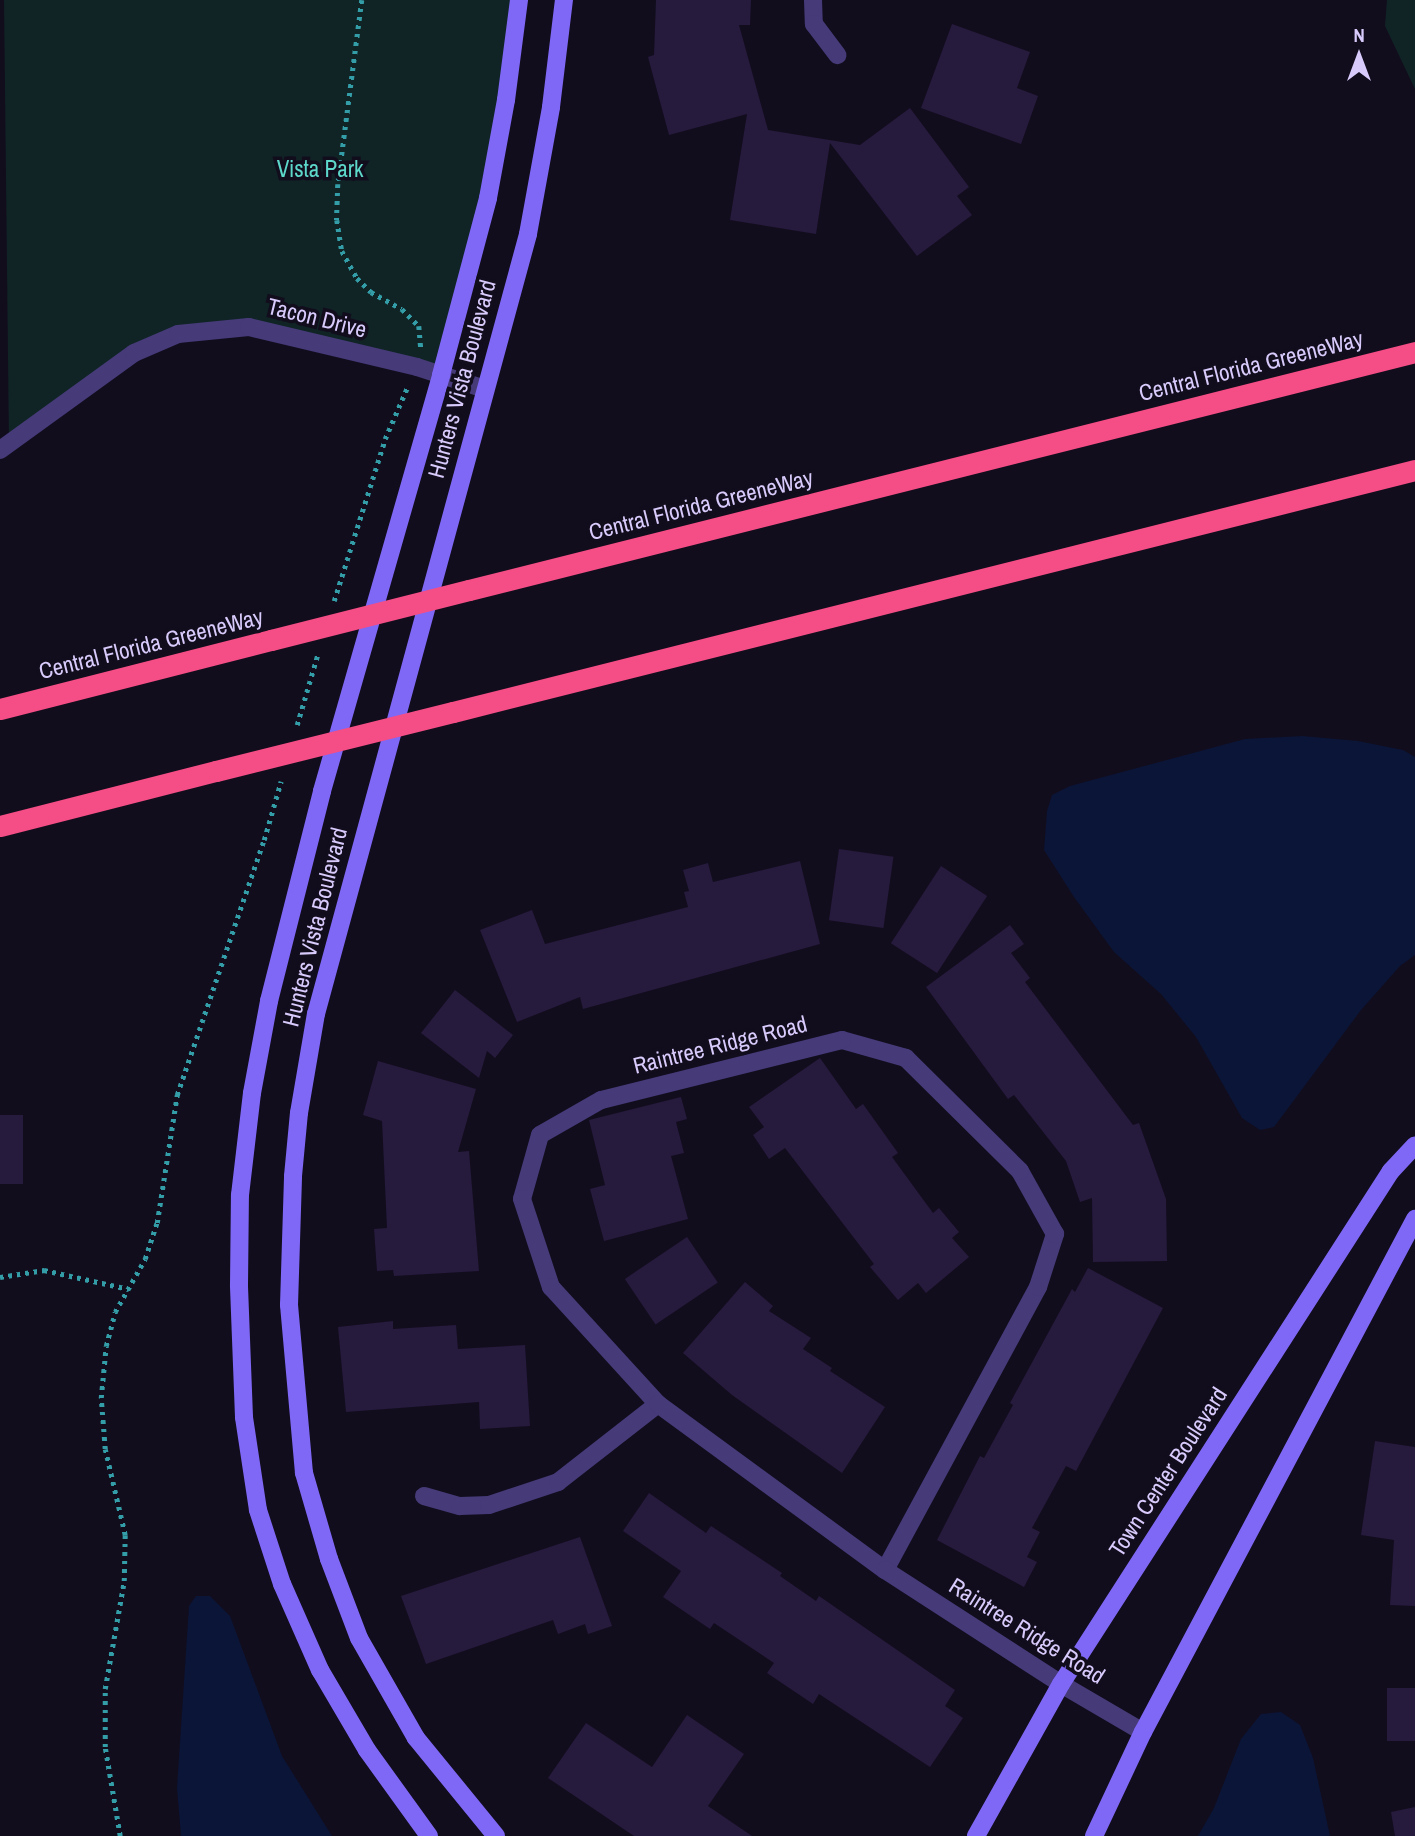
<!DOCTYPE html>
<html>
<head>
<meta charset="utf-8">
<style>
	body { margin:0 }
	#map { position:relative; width:1415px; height:1836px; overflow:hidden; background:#120d1d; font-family:"Archivo Narrow",sans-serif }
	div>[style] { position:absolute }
	.green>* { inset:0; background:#102426 }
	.water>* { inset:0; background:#0b1537 }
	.building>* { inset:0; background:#261a3d; transform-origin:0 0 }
	.path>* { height:4.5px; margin-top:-2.25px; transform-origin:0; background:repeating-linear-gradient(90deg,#349ea8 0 3.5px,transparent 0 8.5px) }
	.street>* { height:18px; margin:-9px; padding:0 9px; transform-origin:9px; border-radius:9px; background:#463a79 }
	.secondary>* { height:18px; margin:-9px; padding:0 9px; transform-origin:9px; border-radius:9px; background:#8068f6 }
	.highway>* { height:21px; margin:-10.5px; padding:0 10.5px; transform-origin:10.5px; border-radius:10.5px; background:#f54d85 }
	.highway-bridge>* { height:21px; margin:-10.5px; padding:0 10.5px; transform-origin:10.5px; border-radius:10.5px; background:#f54d85 }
	span { translate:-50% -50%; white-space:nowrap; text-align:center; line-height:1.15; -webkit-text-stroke:7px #120d1d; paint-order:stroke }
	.park-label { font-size:23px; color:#5dd7ca }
	.street-label { font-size:23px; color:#d8cbfc }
	.north { position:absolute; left:1324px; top:21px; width:70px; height:70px; -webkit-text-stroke:5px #120d1d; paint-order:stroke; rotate:0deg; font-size:19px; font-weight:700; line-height:28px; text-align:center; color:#d8cbfc }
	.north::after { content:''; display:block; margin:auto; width:24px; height:32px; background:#d8cbfc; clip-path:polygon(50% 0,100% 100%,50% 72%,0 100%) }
</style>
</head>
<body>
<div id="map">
	<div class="green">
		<i style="clip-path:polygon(4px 0,519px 0,488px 198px,441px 375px,249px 327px,178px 334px,9px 445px)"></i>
		<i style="clip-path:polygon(1387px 0,1415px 0,1415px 89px,1385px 26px)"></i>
	</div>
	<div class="water">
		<i style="clip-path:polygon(1302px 736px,1358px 741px,1403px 750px,1415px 757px,1415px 955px,1400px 966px,1361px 1010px,1274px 1127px,1260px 1130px,1242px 1118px,1196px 1037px,1161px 994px,1114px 952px,1074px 897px,1044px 850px,1047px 811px,1052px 795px,1070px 786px,1245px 739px)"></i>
		<i style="clip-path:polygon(196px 1596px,210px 1596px,230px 1616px,282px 1756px,332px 1836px,181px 1836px,177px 1788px,189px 1606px)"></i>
		<i style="clip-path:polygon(1281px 1712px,1300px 1725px,1313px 1758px,1330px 1836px,1198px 1836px,1214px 1808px,1241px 1739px,1261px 1714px)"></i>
	</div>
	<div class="building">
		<i style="clip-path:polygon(656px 0,751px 0,750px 25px,739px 25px,768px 130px,860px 145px,910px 108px,969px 187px,957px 196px,972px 215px,917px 256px,830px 143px,816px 234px,730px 220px,747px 114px,669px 135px,648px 57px,654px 55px)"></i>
		<i style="clip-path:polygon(952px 24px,1030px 52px,1017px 88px,1038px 96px,1021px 144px,921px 108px)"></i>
		<i style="left:839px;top:849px;width:55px;height:72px;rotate:8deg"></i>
		<i style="clip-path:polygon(800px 861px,820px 944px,583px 1009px,580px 997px,517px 1022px,480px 930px,532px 910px,545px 944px,688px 907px,684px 892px,689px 891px,683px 870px,708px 863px,713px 882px)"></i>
		<i style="left:941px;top:866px;width:55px;height:92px;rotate:33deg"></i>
		<i style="clip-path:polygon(1010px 925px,1024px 944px,1011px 953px,1030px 978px,1025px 982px,1133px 1125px,1139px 1123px,1166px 1199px,1167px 1261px,1093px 1262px,1092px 1198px,1080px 1202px,1066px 1161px,1014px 1095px,1008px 1099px,926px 987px)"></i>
		<i style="clip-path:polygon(455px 990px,513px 1035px,495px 1058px,487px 1051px,479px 1078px,421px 1033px)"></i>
		<i style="clip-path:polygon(820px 1058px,856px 1109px,863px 1104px,898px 1153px,892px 1157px,933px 1213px,939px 1208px,959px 1232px,952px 1238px,969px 1257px,926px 1293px,918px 1283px,898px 1300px,870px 1267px,874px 1264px,785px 1148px,769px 1159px,753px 1135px,764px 1127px,749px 1107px)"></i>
		<i style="clip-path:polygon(378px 1061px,476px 1089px,458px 1152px,469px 1151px,479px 1271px,394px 1276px,393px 1270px,377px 1271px,374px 1229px,387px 1228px,382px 1121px,363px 1115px)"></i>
		<i style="clip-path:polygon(681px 1097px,687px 1119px,676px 1122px,684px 1153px,671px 1156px,688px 1219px,604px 1241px,590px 1189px,605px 1185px,589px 1120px)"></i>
		<i style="left:0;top:1115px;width:23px;height:69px"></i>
		<i style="left:687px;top:1237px;width:55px;height:75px;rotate:56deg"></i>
		<i style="clip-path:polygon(1088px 1268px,1163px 1308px,1076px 1471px,1066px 1466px,1032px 1528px,1040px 1532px,1027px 1557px,1037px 1562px,1024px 1587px,937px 1540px,980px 1456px,984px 1458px,1013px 1405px,1010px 1403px,1072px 1289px,1075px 1292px)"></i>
		<i style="clip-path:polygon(745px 1282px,773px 1306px,769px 1311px,811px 1338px,803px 1349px,832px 1368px,830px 1371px,885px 1407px,842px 1473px,732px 1395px,683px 1353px)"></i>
		<i style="clip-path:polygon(393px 1321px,393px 1329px,456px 1325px,458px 1349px,525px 1345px,530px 1426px,480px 1429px,479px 1402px,346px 1412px,338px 1327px)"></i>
		<i style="clip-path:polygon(1375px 1441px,1415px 1447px,1415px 1606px,1390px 1605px,1394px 1540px,1361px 1535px)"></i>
		<i style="clip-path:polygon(649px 1493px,706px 1533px,711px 1526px,782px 1573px,780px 1576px,816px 1601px,819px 1596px,955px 1690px,945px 1706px,963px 1718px,930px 1767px,819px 1694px,813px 1704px,767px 1673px,774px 1663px,714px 1623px,710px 1629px,663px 1597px,681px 1571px,623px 1531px)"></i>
		<i style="clip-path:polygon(580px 1537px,612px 1626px,588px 1634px,585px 1624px,558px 1634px,553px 1620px,426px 1664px,401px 1596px)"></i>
		<i style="left:1415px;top:1688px;width:53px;height:28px;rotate:90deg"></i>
		<i style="clip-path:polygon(687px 1715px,744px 1754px,708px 1806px,752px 1836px,634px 1836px,548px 1778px,586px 1723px,652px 1767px)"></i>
		<i style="clip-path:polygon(1415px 1807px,1415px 1836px,1395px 1836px,1391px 1812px)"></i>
	</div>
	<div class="path">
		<i style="left:362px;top:0;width:186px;rotate:97.4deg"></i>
		<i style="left:338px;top:184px;width:36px;rotate:92deg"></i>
		<i style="left:337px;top:220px;width:31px;rotate:81deg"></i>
		<i style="left:342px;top:251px;width:31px;rotate:61deg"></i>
		<i style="left:357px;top:278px;width:20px;rotate:45deg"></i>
		<i style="left:371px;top:292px;width:35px;rotate:29deg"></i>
		<i style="left:402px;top:309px;width:24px;rotate:45deg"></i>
		<i style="left:419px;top:326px;width:21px;rotate:85deg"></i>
		<i style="left:334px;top:601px;width:170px;rotate:-72.5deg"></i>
		<i style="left:385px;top:439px;width:56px;rotate:-66.7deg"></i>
		<i style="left:297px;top:725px;width:75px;rotate:-73.7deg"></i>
		<i style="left:0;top:1277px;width:45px;rotate:-9deg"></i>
		<i style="left:44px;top:1270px;width:87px;rotate:12.6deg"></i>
		<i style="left:120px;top:1836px;width:90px;rotate:-99.6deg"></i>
		<i style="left:105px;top:1747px;width:58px;rotate:-90deg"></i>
		<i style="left:105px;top:1689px;width:110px;rotate:-80deg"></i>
		<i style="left:124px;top:1581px;width:46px;rotate:-88.8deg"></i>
		<i style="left:125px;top:1535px;width:88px;rotate:-103.1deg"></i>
		<i style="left:105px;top:1449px;width:51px;rotate:-94.5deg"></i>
		<i style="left:101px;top:1398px;width:52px;rotate:-84.5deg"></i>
		<i style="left:106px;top:1346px;width:35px;rotate:-75deg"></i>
		<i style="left:115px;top:1312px;width:61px;rotate:-60.5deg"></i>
		<i style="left:145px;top:1259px;width:38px;rotate:-72deg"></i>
		<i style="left:157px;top:1223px;width:130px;rotate:-81.1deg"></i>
		<i style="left:177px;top:1095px;width:269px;rotate:-71.2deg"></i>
		<i style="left:264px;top:840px;width:61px;rotate:-73.9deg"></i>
	</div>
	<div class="street">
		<i style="left:813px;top:0;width:24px;rotate:88deg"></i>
		<i style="left:814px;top:24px;width:39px;rotate:53deg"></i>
		<i style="left:0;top:450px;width:165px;rotate:-35.9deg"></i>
		<i style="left:134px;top:353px;width:48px;rotate:-23.4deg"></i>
		<i style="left:178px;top:334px;width:71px;rotate:-5.6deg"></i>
		<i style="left:249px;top:327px;width:173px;rotate:13.4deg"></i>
		<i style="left:417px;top:367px;width:71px;rotate:17.9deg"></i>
		<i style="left:424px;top:1496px;width:37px;rotate:16deg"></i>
		<i style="left:460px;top:1506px;width:29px;rotate:-2deg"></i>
		<i style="left:489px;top:1505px;width:73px;rotate:-18.4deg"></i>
		<i style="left:558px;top:1482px;width:127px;rotate:-38deg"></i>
		<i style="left:885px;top:1570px;width:322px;rotate:-61.6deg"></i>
		<i style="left:1038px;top:1287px;width:56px;rotate:-72.2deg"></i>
		<i style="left:1055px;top:1234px;width:72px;rotate:-119.1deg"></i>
		<i style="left:1020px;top:1171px;width:161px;rotate:-135.3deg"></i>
		<i style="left:906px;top:1058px;width:66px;rotate:-164.3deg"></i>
		<i style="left:842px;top:1040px;width:248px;rotate:166deg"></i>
		<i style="left:601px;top:1100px;width:70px;rotate:150.2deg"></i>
		<i style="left:540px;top:1135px;width:66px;rotate:105.7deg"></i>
		<i style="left:522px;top:1199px;width:93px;rotate:71.8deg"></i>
		<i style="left:551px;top:1287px;width:159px;rotate:47.6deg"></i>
		<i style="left:658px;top:1404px;width:281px;rotate:36.2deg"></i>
		<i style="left:885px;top:1570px;width:210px;rotate:32.9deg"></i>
		<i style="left:1061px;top:1684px;width:95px;rotate:30.3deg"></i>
	</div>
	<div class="secondary">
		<i style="left:429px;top:1836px;width:106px;rotate:-125.8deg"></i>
		<i style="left:367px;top:1750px;width:93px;rotate:-120.4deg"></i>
		<i style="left:320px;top:1670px;width:94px;rotate:-113.8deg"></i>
		<i style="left:282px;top:1584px;width:78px;rotate:-108deg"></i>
		<i style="left:258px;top:1510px;width:94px;rotate:-98.6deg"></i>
		<i style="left:244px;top:1417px;width:132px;rotate:-92.2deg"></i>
		<i style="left:239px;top:1285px;width:90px;rotate:-89.4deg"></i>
		<i style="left:240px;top:1195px;width:103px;rotate:-83.3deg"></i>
		<i style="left:252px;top:1093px;width:94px;rotate:-79.5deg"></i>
		<i style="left:269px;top:1001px;width:217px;rotate:-75.8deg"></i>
		<i style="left:322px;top:791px;width:433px;rotate:-74deg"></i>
		<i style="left:441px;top:375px;width:183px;rotate:-75.1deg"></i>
		<i style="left:488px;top:198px;width:100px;rotate:-79.6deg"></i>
		<i style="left:506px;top:100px;width:101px;rotate:-82.6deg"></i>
		<i style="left:496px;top:1836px;width:127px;rotate:-129.2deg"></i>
		<i style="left:416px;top:1738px;width:115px;rotate:-119.7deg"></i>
		<i style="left:359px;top:1638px;width:85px;rotate:-110.8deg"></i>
		<i style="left:329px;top:1559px;width:90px;rotate:-106.2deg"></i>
		<i style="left:304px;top:1473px;width:169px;rotate:-95.1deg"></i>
		<i style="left:289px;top:1305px;width:129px;rotate:-88.2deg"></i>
		<i style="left:293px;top:1176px;width:63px;rotate:-84.6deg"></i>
		<i style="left:299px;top:1113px;width:100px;rotate:-80.3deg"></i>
		<i style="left:316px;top:1014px;width:808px;rotate:-74.79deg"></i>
		<i style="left:528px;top:234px;width:129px;rotate:-79.7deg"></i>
		<i style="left:551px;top:107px;width:108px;rotate:-83.1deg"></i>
		<i style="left:976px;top:1836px;width:174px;rotate:-60.8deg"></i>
		<i style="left:1061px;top:1684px;width:610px;rotate:-57.25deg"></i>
		<i style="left:1391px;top:1171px;width:35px;rotate:-47deg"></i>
		<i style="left:1094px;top:1836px;width:115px;rotate:-64.8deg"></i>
		<i style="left:1143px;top:1732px;width:581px;rotate:-62.07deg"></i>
	</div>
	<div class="highway">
		<i style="left:469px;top:590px;width:975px;rotate:-14.12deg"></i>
		<i style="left:0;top:709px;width:280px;rotate:-14.3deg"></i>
		<i style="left:453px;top:712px;width:992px;rotate:-14.12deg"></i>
		<i style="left:0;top:826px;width:223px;rotate:-14.3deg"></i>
	</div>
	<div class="highway-bridge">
		<i style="left:271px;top:640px;width:204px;rotate:-14.2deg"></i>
		<i style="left:216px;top:771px;width:244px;rotate:-14deg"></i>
	</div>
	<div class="park-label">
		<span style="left:320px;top:169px">Vista Park</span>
	</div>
	<div class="street-label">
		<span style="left:317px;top:318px;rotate:14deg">Tacon Drive</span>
		<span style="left:1251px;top:366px;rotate:-14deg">Central Florida GreeneWay</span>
		<span style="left:462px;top:379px;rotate:-75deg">Hunters Vista Boulevard</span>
		<span style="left:701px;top:505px;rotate:-14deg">Central Florida GreeneWay</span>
		<span style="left:151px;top:644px;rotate:-14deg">Central Florida GreeneWay</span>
		<span style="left:315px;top:927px;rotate:-76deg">Hunters Vista Boulevard</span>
		<span style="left:720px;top:1045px;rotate:-14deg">Raintree Ridge Road</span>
		<span style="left:1168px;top:1472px;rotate:-57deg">Town Center Boulevard</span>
		<span style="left:1027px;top:1631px;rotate:32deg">Raintree Ridge Road</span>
	</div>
	<div class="north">N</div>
</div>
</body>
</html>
